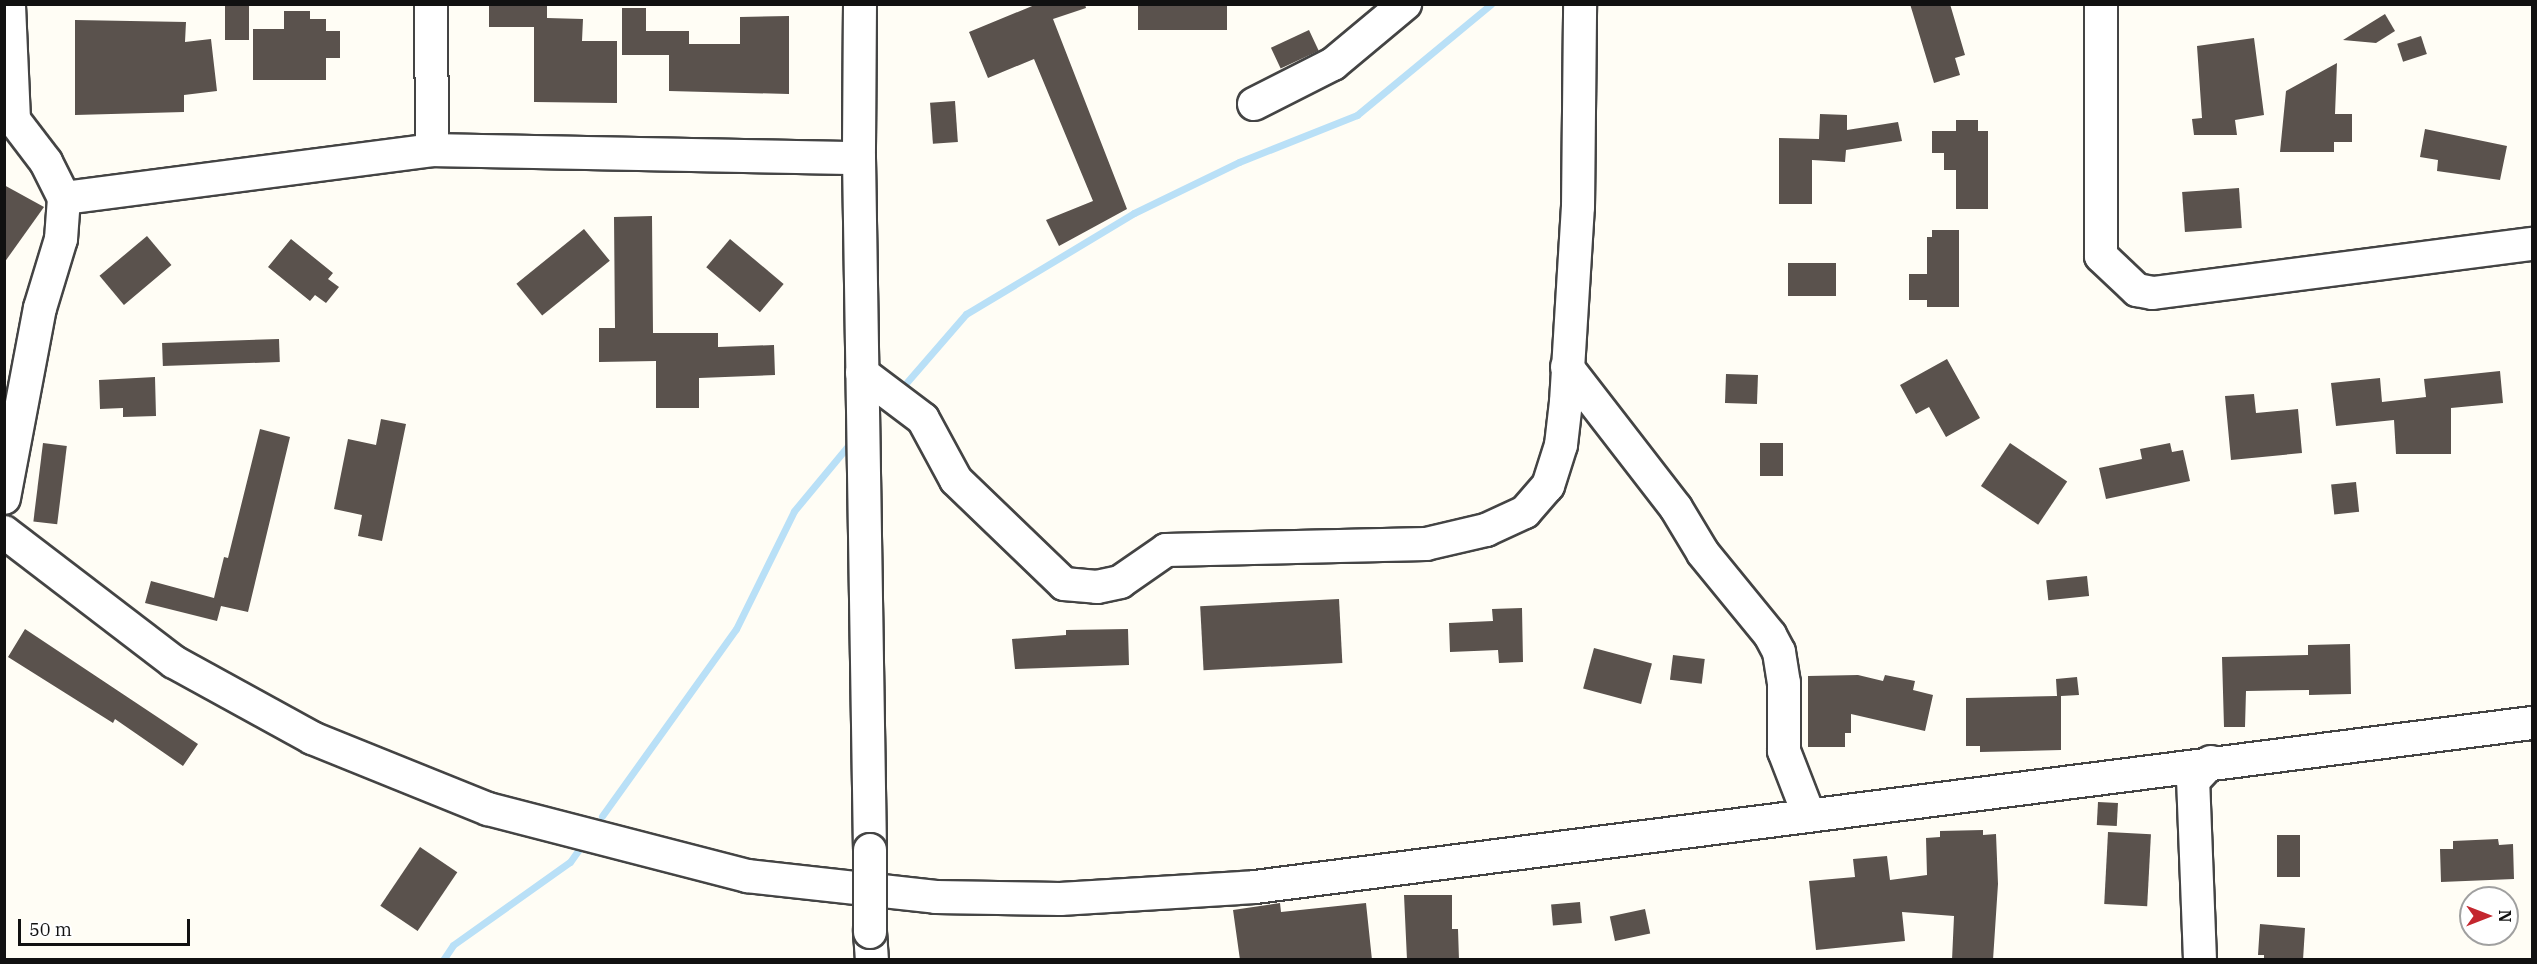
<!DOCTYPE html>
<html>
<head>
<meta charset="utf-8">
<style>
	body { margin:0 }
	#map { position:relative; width:2537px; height:964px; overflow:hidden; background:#fffdf5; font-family:"IBM Plex Serif",serif }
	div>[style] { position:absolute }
	.stream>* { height:7px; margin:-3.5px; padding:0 3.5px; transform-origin:3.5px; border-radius:3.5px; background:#b9e0f7 }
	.building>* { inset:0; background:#5a524d; transform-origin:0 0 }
	.roads { filter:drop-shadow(2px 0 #444) drop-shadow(-2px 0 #444) drop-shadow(0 2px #444) drop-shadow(0 -2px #444) }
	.minor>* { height:32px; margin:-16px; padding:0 16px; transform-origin:16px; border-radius:16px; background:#fff }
	.bridges { filter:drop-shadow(2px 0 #444) drop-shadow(-2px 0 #444) drop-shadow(0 2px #444) drop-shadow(0 -2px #444) }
	.minor-bridge>* { height:32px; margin:-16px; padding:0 16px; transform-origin:16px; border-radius:16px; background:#fff }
	span { translate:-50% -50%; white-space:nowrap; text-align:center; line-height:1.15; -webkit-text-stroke:6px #fff; paint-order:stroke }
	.frame { position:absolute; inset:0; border:6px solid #111; pointer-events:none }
	.north { position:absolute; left:2459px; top:886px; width:60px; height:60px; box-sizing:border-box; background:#fff; border:2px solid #a0a0a0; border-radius:50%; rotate:90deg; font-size:16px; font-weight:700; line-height:24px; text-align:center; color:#111 }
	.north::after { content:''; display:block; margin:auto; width:21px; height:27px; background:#c4262e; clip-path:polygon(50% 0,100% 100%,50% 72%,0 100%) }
	.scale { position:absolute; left:18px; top:919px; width:172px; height:27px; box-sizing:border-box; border:3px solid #111; border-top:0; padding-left:8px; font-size:18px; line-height:21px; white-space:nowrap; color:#111; -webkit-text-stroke:4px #fff; paint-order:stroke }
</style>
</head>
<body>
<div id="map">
	<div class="stream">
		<i style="left:907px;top:382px;width:90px;rotate:-49.1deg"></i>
		<i style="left:966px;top:314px;width:196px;rotate:-31deg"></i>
		<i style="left:1134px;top:213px;width:117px;rotate:-25.9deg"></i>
		<i style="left:1239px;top:162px;width:127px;rotate:-21.7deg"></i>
		<i style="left:1357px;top:115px;width:174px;rotate:-39.6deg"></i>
		<i style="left:602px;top:816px;width:230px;rotate:-54.4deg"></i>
		<i style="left:736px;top:629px;width:131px;rotate:-63.8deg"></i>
		<i style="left:794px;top:511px;width:85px;rotate:-50.3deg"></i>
		<i style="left:443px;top:960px;width:18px;rotate:-56deg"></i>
		<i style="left:453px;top:945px;width:143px;rotate:-35.4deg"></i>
		<i style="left:570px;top:862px;width:16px;rotate:-55deg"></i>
	</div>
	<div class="building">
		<i style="left:225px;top:4px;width:24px;height:36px"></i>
		<i style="clip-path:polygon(489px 4px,547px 4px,547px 18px,583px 19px,582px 41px,617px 41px,617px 103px,534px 102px,534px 27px,489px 27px)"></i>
		<i style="clip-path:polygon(1037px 4px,1085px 4px,1086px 8px,1053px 19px,1127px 209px,1059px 246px,1046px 220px,1093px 201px,1034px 59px,988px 78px,969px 32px)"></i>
		<i style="left:1138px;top:4px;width:89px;height:26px"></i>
		<i style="clip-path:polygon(1910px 4px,1950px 4px,1965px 55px,1955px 58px,1960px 75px,1934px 83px)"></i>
		<i style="clip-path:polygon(622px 8px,646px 8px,646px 31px,689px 31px,689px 44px,740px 44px,740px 17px,789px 16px,789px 94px,669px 91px,669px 55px,622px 55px)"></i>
		<i style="clip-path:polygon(284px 11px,310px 11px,310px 19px,326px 19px,326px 31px,340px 31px,340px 58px,326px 58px,326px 80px,253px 80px,253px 29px,284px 29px)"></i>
		<i style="clip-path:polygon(2385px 14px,2395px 31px,2376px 43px,2343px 40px)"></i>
		<i style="clip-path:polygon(75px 20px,186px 22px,185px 42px,211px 39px,217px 91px,184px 95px,184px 112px,75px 115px)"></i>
		<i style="left:1309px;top:30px;width:23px;height:42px;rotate:65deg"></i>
		<i style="left:2421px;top:36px;width:19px;height:25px;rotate:72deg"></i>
		<i style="clip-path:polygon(2254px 38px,2264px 115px,2235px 120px,2237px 135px,2194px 135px,2192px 119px,2202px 118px,2197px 46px)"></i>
		<i style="clip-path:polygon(2337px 63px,2335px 114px,2352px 114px,2352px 142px,2334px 142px,2334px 152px,2280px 152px,2286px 91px)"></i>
		<i style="left:955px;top:101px;width:41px;height:25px;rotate:86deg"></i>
		<i style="clip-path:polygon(1820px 114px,1847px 115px,1847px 130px,1898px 122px,1902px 141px,1846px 150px,1845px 162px,1812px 160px,1812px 204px,1779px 204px,1779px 138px,1819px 139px)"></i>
		<i style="clip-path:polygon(1956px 120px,1978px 120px,1978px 131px,1988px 131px,1988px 209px,1956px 209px,1956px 170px,1944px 170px,1944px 153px,1932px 153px,1932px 131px,1956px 131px)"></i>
		<i style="clip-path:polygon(2425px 129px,2507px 146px,2500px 180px,2437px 171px,2438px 160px,2420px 157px)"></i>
		<i style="clip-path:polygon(4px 185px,44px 207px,4px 263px)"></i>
		<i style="left:2239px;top:188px;width:40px;height:57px;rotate:86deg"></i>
		<i style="clip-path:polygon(652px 216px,653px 333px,718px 333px,718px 347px,774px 345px,775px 375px,699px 378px,699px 408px,656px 408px,656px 361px,599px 362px,599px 328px,615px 328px,614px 217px)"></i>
		<i style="left:584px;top:229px;width:41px;height:87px;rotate:51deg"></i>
		<i style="clip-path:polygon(1932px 230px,1959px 230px,1959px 307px,1927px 307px,1927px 300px,1909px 300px,1909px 274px,1927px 274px,1927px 237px,1932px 237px)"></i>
		<i style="left:147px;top:236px;width:38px;height:62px;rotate:50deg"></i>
		<i style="clip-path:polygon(291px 239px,333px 273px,328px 279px,339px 287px,326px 303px,315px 295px,310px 301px,268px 267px)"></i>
		<i style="left:730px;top:239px;width:70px;height:37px;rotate:40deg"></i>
		<i style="left:1836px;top:263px;width:33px;height:48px;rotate:90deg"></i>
		<i style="left:279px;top:339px;width:23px;height:117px;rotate:88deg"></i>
		<i style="clip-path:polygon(1947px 359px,1980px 418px,1946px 437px,1929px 407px,1916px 414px,1900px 385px)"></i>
		<i style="clip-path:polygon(2500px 371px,2503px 403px,2451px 408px,2451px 454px,2396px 454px,2394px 420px,2336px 426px,2331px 383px,2380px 378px,2382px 402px,2426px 397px,2424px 379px)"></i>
		<i style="left:1726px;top:374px;width:32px;height:29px;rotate:2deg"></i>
		<i style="clip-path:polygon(155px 377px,156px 416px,123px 417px,123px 408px,100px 409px,99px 380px)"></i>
		<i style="clip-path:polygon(2254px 394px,2256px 413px,2298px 409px,2302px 453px,2231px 460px,2225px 396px)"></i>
		<i style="clip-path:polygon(381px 419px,406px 424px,382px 541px,358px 536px,362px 515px,334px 509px,348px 439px,376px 445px)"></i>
		<i style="clip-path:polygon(260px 429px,290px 437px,248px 612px,221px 606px,217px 621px,145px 603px,151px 581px,214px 598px,224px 557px,228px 558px)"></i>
		<i style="left:43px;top:443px;width:24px;height:79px;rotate:7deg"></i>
		<i style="left:1760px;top:443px;width:23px;height:33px"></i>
		<i style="left:2010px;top:443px;width:69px;height:52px;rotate:34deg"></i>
		<i style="clip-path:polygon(2170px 443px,2172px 452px,2183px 450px,2190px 481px,2106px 499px,2099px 468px,2142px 459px,2140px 449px)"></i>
		<i style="left:2356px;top:482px;width:30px;height:25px;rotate:84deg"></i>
		<i style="left:2087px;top:576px;width:20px;height:41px;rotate:84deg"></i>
		<i style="left:1339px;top:599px;width:64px;height:139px;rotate:87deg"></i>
		<i style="clip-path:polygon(1522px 608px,1523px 662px,1499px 663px,1498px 650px,1450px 652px,1449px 623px,1493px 621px,1492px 609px)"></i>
		<i style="clip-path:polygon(25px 629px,198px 744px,183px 766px,115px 719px,113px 723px,8px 657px)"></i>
		<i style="clip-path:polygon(1128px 629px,1129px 665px,1015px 669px,1012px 639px,1066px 635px,1066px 630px)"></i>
		<i style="clip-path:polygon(2350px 644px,2351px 694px,2309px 695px,2309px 690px,2246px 691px,2245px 727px,2224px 727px,2222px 657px,2308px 655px,2308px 645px)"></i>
		<i style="left:1594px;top:648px;width:60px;height:42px;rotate:15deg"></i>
		<i style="left:1673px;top:655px;width:32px;height:25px;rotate:7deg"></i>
		<i style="clip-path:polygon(1858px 675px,1883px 681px,1885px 675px,1915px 681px,1913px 690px,1933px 695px,1925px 731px,1851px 714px,1851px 733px,1845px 733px,1845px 747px,1808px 747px,1808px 676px)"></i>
		<i style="clip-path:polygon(2077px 677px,2079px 695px,2061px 696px,2061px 750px,1980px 752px,1980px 746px,1966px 746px,1966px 698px,2057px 696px,2056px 679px)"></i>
		<i style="left:2098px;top:802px;width:20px;height:23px;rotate:3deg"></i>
		<i style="clip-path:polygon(1983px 830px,1983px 835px,1996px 834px,1998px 884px,1993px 960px,1952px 960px,1954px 916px,1902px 912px,1905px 941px,1816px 950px,1809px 881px,1855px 877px,1853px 859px,1887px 856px,1890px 880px,1927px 875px,1926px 838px,1940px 837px,1940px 831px)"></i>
		<i style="left:2108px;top:832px;width:43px;height:72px;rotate:3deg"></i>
		<i style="left:2277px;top:835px;width:23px;height:42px"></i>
		<i style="clip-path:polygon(2498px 839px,2499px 845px,2513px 844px,2514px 879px,2441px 882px,2440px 849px,2453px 849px,2453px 841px)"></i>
		<i style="left:420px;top:847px;width:45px;height:71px;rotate:34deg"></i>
		<i style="clip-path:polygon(1404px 895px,1452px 895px,1452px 929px,1458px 929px,1459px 960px,1407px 960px)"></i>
		<i style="left:1580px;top:902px;width:21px;height:29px;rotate:85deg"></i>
		<i style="clip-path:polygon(1280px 903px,1281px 912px,1366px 903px,1372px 960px,1240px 960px,1233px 910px)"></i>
		<i style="left:1645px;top:909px;width:25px;height:36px;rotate:78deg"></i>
		<i style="clip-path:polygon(2260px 924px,2305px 928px,2303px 960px,2264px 960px,2264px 955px,2258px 955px)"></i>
	</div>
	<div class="roads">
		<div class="minor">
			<i style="left:431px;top:4px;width:146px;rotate:89.6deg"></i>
			<i style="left:860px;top:4px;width:154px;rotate:90.4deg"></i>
			<i style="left:859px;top:158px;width:692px;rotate:89.09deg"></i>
			<i style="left:2101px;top:4px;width:252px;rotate:90deg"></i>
			<i style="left:2101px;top:256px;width:50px;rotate:43.4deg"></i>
			<i style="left:2137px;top:290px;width:16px;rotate:11deg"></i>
			<i style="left:2153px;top:293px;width:382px;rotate:-7.4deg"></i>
			<i style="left:1254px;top:104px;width:89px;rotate:-26.9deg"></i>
			<i style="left:1333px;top:64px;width:94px;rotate:-39.8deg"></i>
			<i style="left:64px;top:198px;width:371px;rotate:-7.4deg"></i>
			<i style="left:432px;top:150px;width:427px;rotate:1.1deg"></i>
			<i style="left:1567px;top:367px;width:178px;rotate:52.3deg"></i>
			<i style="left:1676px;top:508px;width:52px;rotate:59deg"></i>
			<i style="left:1703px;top:553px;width:106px;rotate:50.7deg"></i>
			<i style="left:1770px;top:635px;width:19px;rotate:62deg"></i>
			<i style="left:1779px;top:652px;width:31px;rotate:81deg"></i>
			<i style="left:1784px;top:683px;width:68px;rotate:90deg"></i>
			<i style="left:1784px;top:751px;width:66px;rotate:68.8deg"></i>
			<i style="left:862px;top:373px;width:76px;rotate:37deg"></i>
			<i style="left:923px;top:419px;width:69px;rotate:61.6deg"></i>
			<i style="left:956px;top:480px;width:150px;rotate:43.9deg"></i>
			<i style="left:1064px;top:584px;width:33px;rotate:5deg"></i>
			<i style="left:1097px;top:587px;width:24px;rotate:-12deg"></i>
			<i style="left:1120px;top:582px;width:56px;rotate:-34.8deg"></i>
			<i style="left:1166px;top:550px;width:260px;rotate:-1.3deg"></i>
			<i style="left:1426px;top:544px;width:62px;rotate:-13.1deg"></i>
			<i style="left:1486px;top:530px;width:43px;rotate:-24.8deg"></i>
			<i style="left:1525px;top:512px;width:35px;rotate:-49deg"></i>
			<i style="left:1548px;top:486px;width:43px;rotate:-72.4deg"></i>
			<i style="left:1561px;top:445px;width:43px;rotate:-83.4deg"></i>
			<i style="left:1566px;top:402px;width:195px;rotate:-86.5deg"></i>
			<i style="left:1578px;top:207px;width:203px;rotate:-89.4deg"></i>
			<i style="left:4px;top:498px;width:193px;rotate:-79.3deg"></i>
			<i style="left:40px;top:308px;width:72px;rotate:-73.1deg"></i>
			<i style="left:61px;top:239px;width:41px;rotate:-85.8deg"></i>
			<i style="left:64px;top:198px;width:40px;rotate:-116.6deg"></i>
			<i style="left:46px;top:162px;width:53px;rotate:-127.3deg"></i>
			<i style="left:14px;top:120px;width:116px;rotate:-92.5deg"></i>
			<i style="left:4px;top:532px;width:214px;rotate:37.4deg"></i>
			<i style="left:174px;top:662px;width:158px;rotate:28.8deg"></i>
			<i style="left:312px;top:738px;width:190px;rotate:22deg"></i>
			<i style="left:488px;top:809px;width:268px;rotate:14.5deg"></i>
			<i style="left:747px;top:876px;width:190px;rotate:6.3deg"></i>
			<i style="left:936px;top:897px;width:124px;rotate:0.9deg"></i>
			<i style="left:1060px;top:899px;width:195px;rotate:-3.5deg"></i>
			<i style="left:1255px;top:887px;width:1287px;rotate:-7.32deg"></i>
			<i style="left:870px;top:932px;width:28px;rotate:86deg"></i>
			<i style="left:2200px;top:960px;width:179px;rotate:-92.2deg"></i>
			<i style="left:2193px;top:781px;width:26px;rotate:-47deg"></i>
		</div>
	</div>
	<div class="bridges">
		<div class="minor-bridge">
			<i style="left:870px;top:850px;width:82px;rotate:90deg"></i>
		</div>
	</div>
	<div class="frame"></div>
	<div class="north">N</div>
	<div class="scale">50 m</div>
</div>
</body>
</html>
